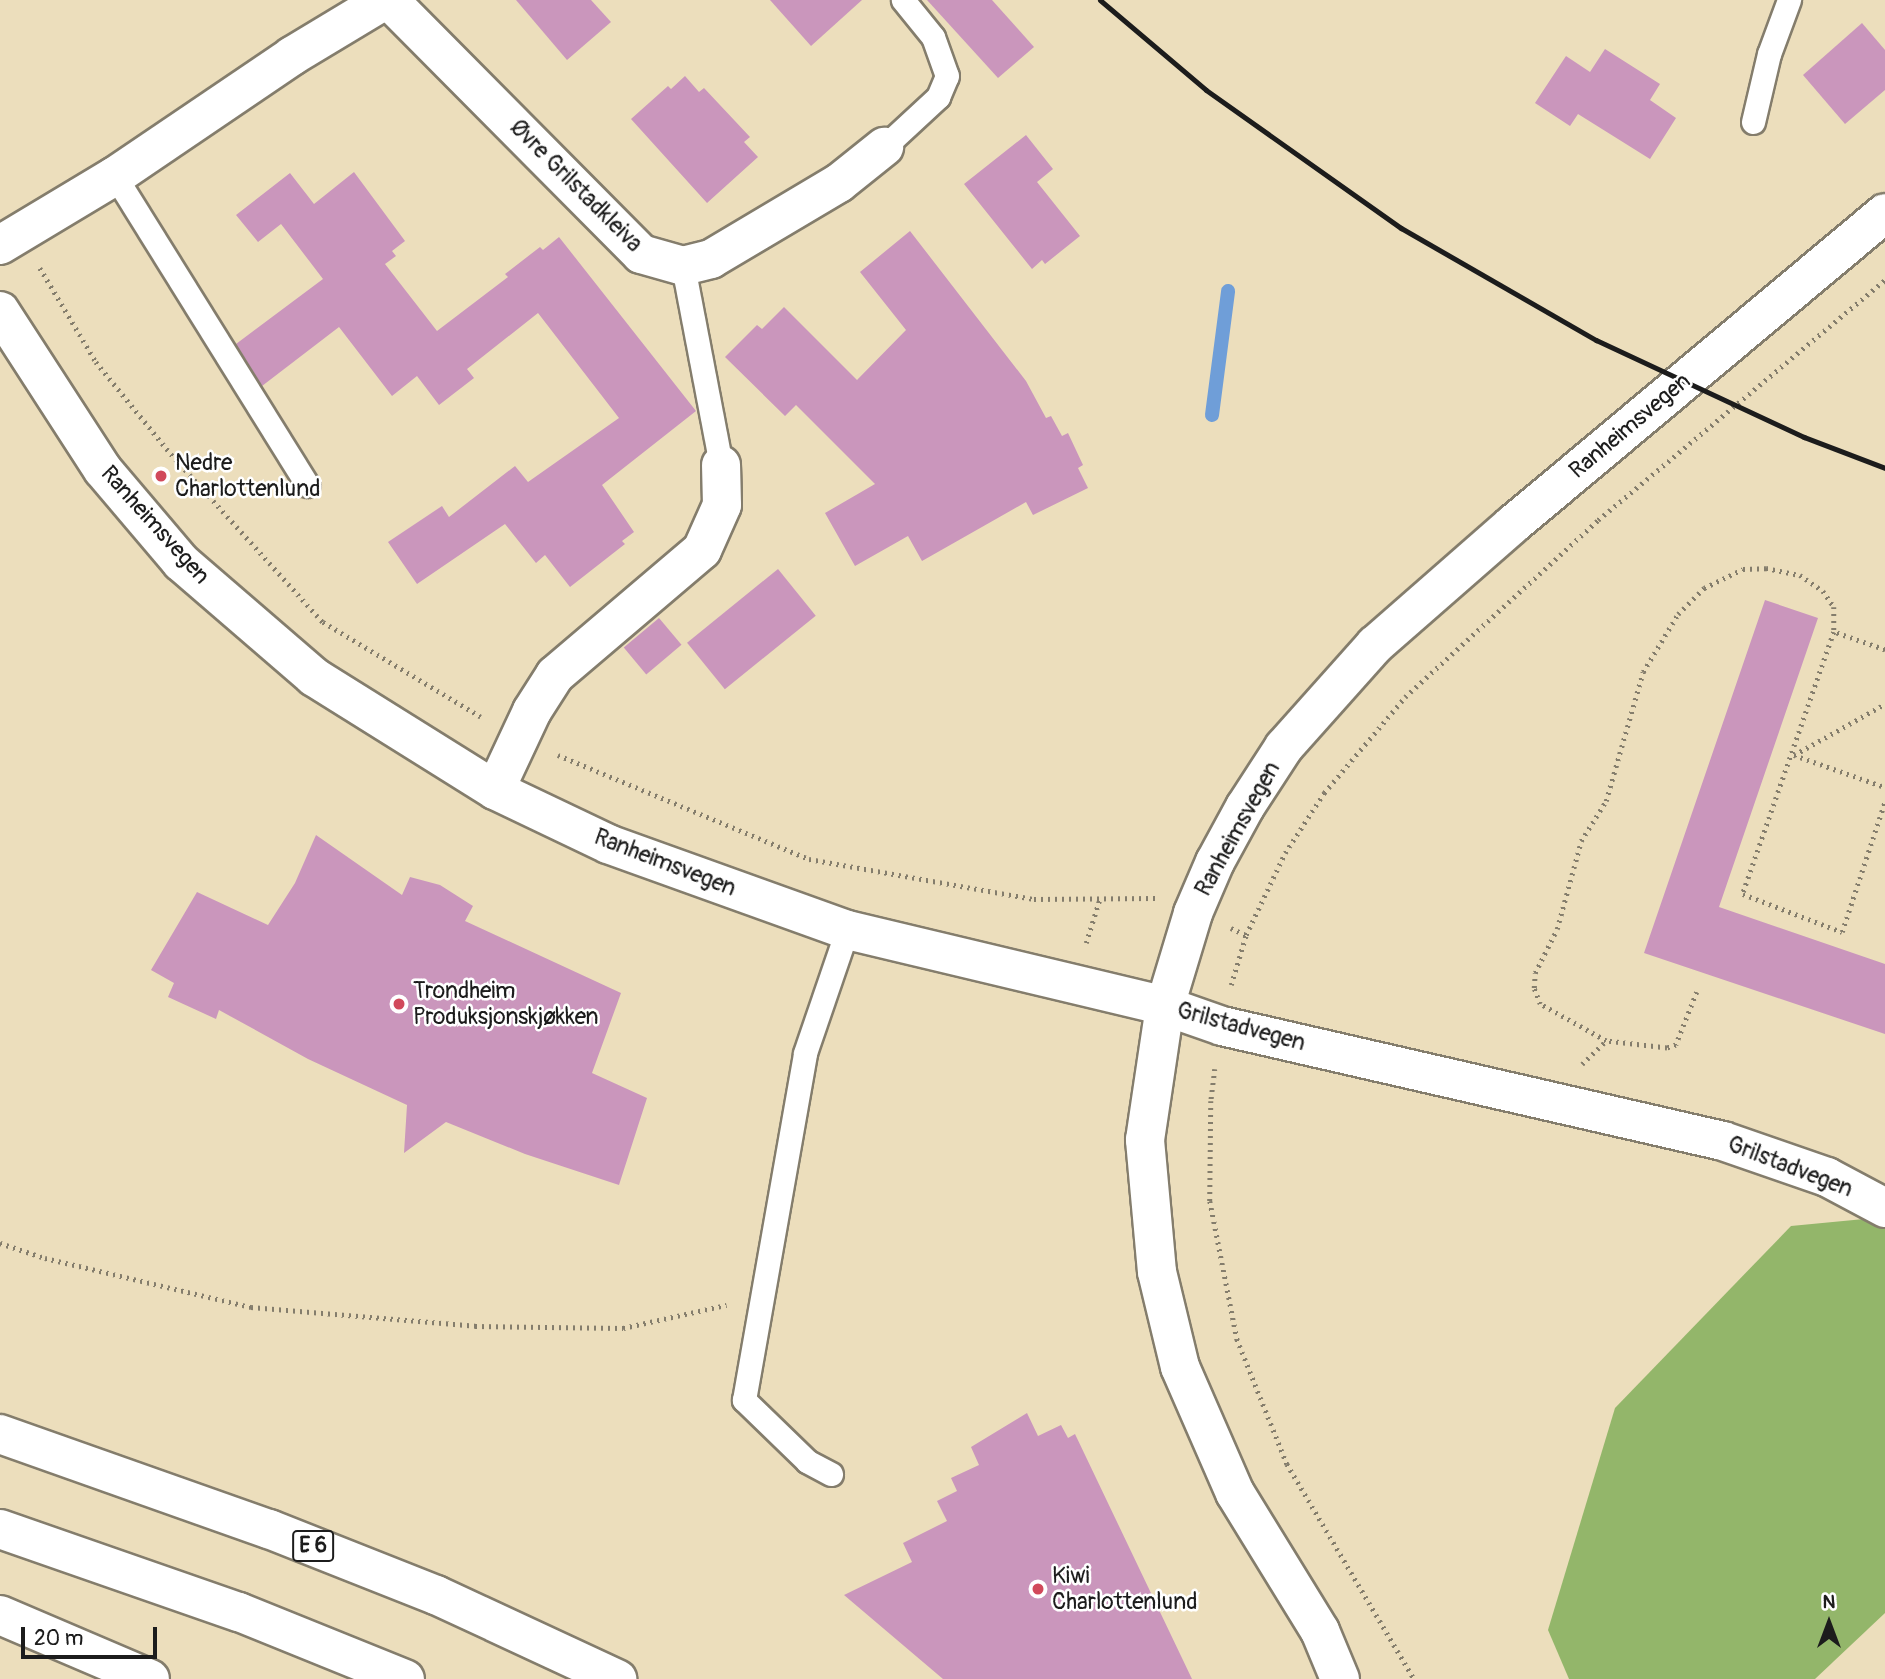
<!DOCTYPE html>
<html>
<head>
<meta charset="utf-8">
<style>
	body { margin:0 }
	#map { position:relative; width:1885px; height:1679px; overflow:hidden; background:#ecdebc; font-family:Pangolin,sans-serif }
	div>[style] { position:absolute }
	.forest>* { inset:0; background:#93b66a }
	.stream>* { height:14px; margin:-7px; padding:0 7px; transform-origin:7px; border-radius:7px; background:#6f9ed8 }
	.building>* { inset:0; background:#ca96bc; transform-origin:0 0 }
	.path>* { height:4.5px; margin-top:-2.25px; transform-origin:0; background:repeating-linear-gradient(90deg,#847d6c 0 2px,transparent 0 7px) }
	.roads { filter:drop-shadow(2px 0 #847d6c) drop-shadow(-2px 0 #847d6c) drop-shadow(0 2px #847d6c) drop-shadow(0 -2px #847d6c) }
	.service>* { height:23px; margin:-11.5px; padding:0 11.5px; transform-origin:11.5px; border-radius:11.5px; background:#fff }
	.minor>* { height:38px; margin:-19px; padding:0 19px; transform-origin:19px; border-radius:19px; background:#fff }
	.tertiary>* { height:38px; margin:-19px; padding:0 19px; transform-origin:19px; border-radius:19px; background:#fff }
	.trunk>* { height:38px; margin:-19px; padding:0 19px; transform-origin:19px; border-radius:19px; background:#fff }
	.rail>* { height:5px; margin:-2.5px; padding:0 2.5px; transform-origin:2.5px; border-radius:2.5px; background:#1c1c1c }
	.dots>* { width:19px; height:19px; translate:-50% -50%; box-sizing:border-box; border:4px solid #fff; border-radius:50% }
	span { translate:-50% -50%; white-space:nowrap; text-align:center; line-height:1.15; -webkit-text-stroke:5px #fff; paint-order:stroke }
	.shield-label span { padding:2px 5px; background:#fff; border:2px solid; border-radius:5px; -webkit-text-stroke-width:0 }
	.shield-label { font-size:21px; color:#1c1c1c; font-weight:700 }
	.street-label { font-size:23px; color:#1c1c1c }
	.poi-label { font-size:23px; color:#1c1c1c }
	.left { translate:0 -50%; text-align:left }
	.north { position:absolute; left:1794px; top:1588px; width:70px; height:70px; -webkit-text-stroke:5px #fff; paint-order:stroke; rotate:0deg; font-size:19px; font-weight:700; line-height:28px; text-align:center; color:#1c1c1c }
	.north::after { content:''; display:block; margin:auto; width:24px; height:32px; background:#1c1c1c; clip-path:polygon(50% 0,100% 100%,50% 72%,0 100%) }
	.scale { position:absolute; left:21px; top:1627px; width:136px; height:32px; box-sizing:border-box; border:4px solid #1c1c1c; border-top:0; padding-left:9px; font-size:21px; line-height:24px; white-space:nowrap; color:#1c1c1c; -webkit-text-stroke:5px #fff; paint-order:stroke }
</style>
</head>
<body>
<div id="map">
	<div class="forest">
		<i style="clip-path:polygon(1885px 1217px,1885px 1613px,1815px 1679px,1569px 1679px,1548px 1630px,1615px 1408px,1791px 1226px)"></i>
	</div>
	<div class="stream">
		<i style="left:1212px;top:415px;width:125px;rotate:-82.6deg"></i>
	</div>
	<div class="building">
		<i style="clip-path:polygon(516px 0,591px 0,611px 22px,567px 60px)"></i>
		<i style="clip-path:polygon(770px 0,862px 0,811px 46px)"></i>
		<i style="clip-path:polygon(927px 0,992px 0,1034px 47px,998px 78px)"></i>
		<i style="clip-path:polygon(1862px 23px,1885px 50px,1885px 90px,1845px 124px,1803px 75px)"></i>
		<i style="clip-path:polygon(1605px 49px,1660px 84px,1650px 100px,1676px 118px,1650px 159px,1578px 114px,1570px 126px,1535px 103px,1566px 56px,1590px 72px)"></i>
		<i style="clip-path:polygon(685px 76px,699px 92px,704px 88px,750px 137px,744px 142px,758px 157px,707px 203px,631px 119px,668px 86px,671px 89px)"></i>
		<i style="clip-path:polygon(1026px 135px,1053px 169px,1037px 182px,1080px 236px,1045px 264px,1042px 260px,1032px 269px,964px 184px)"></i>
		<i style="clip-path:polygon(354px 172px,405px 241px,392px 251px,396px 256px,385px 264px,437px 331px,508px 277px,505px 274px,540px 247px,543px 250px,559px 237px,696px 411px,602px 485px,634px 532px,622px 541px,625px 544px,570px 587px,545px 555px,536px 563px,505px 524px,417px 584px,388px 542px,442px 506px,449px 517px,515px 466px,528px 482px,619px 418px,538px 313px,467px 369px,474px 378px,439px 405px,417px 376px,392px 396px,339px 327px,262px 386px,236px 344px,323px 279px,281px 224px,258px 242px,236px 215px,290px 173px,314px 204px)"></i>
		<i style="clip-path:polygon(910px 231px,1026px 381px,1046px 418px,1051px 416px,1062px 436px,1068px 433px,1083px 465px,1078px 468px,1088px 488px,1033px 515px,1026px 502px,922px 561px,908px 536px,855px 566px,825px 513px,875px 484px,796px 405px,785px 416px,725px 357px,757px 325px,762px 329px,784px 307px,857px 380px,906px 330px,860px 272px)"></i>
		<i style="left:778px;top:569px;width:60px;height:117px;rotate:51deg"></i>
		<i style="clip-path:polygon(1765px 600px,1818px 618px,1719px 907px,1885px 964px,1885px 1034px,1644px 953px)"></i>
		<i style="left:659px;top:618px;width:35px;height:46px;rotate:50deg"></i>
		<i style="clip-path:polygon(316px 835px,402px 895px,410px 877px,440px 885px,473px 906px,465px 921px,621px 993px,592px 1073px,647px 1098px,619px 1185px,525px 1154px,446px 1122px,404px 1153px,407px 1105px,308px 1059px,219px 1010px,216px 1019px,168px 997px,174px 983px,151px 970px,197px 892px,268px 925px,295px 883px)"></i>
		<i style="clip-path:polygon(1027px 1413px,1038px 1436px,1061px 1425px,1068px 1438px,1075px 1434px,1192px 1679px,943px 1679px,844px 1595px,912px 1562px,903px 1543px,947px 1521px,937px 1501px,957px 1491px,951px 1478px,979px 1465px,971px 1447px)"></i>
	</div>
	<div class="path">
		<i style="left:40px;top:268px;width:109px;rotate:59.2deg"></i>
		<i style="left:96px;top:362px;width:119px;rotate:50.8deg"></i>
		<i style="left:171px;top:454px;width:227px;rotate:47.9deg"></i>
		<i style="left:323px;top:622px;width:184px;rotate:31deg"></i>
		<i style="left:1885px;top:650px;width:54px;rotate:-160.6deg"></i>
		<i style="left:1834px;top:632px;width:277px;rotate:109.2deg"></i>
		<i style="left:1743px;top:894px;width:106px;rotate:21deg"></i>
		<i style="left:1842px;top:932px;width:138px;rotate:-71.8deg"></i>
		<i style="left:558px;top:755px;width:272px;rotate:22.5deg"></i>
		<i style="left:809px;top:859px;width:229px;rotate:10.1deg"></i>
		<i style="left:1034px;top:899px;width:121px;rotate:-0.5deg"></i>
		<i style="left:1794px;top:755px;width:104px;rotate:-29.3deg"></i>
		<i style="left:1794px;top:755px;width:96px;rotate:19.4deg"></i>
		<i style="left:1231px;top:928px;width:17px;rotate:25deg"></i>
		<i style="left:1086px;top:943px;width:47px;rotate:-72.7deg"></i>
		<i style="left:1231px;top:985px;width:52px;rotate:-73.3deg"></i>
		<i style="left:1246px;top:935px;width:91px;rotate:-64.6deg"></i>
		<i style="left:1285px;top:853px;width:72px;rotate:-57deg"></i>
		<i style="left:1324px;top:793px;width:126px;rotate:-49.8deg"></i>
		<i style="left:1405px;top:697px;width:262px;rotate:-42.5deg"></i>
		<i style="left:1598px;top:520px;width:374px;rotate:-39.9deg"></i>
		<i style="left:1697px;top:992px;width:57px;rotate:111.6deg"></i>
		<i style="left:1676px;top:1045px;width:9px;rotate:162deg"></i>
		<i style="left:1667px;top:1048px;width:61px;rotate:-173.5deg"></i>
		<i style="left:1606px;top:1041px;width:76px;rotate:-150.7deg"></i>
		<i style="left:1540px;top:1004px;width:17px;rotate:-111deg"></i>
		<i style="left:1534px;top:988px;width:15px;rotate:-86deg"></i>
		<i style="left:1535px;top:973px;width:49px;rotate:-63.4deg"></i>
		<i style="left:1557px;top:929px;width:91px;rotate:-74.7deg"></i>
		<i style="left:1581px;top:841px;width:47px;rotate:-58deg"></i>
		<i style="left:1606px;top:801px;width:134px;rotate:-74deg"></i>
		<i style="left:1643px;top:672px;width:68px;rotate:-58.9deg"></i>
		<i style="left:1678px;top:614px;width:37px;rotate:-45deg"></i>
		<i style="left:1704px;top:588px;width:43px;rotate:-26deg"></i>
		<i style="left:1743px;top:569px;width:23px;rotate:-2deg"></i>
		<i style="left:1766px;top:568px;width:35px;rotate:12deg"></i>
		<i style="left:1800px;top:575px;width:28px;rotate:35deg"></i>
		<i style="left:1823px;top:591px;width:19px;rotate:55deg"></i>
		<i style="left:1834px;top:607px;width:25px;rotate:90deg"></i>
		<i style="left:1582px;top:1064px;width:33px;rotate:-44deg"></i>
		<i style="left:1215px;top:1069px;width:32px;rotate:97deg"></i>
		<i style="left:1211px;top:1101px;width:100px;rotate:90.6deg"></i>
		<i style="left:1210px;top:1201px;width:141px;rotate:78.9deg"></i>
		<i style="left:1237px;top:1339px;width:135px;rotate:68.2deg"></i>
		<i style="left:1287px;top:1464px;width:250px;rotate:59.4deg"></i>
		<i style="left:0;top:1243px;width:47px;rotate:18.4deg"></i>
		<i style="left:45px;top:1258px;width:212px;rotate:13.4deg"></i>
		<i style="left:251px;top:1307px;width:225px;rotate:4.8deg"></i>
		<i style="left:475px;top:1326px;width:148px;rotate:0.8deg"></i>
		<i style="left:623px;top:1328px;width:106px;rotate:-12.6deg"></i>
	</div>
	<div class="roads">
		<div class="service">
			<i style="left:1753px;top:122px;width:70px;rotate:-76.8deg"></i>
			<i style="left:1769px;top:54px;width:58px;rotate:-69.7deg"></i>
			<i style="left:884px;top:147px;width:74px;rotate:-42.8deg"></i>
			<i style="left:938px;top:97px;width:23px;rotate:-67deg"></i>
			<i style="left:947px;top:76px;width:41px;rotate:-109.7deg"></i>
			<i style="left:933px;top:37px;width:48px;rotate:-129deg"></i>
			<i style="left:115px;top:176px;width:364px;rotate:58.1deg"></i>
			<i style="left:683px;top:266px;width:203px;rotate:79.2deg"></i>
			<i style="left:831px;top:1474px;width:27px;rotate:-152deg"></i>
			<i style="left:807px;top:1461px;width:88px;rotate:-135.9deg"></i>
			<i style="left:744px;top:1400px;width:352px;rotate:-80deg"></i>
			<i style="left:805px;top:1053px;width:130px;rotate:-71.1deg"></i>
		</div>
		<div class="minor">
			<i style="left:389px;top:0;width:358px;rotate:45.2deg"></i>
			<i style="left:641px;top:254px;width:44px;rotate:15.9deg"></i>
			<i style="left:683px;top:266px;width:29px;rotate:-14deg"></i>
			<i style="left:711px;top:259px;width:149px;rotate:-30.7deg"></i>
			<i style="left:839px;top:183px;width:58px;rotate:-38.7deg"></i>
			<i style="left:0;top:245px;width:134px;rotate:-31deg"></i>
			<i style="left:115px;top:176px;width:214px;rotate:-34.1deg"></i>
			<i style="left:292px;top:56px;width:109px;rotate:-31.1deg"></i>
			<i style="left:495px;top:790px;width:87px;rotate:-64.9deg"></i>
			<i style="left:532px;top:711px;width:43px;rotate:-57.4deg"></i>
			<i style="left:555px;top:675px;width:193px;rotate:-40.4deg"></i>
			<i style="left:702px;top:550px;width:49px;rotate:-66deg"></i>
			<i style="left:722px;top:505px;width:40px;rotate:-91.4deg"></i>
			<i style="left:1165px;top:1006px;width:60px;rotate:19.3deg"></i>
			<i style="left:1222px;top:1026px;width:514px;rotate:12.93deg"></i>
			<i style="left:1723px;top:1141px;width:110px;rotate:19.1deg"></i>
			<i style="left:1827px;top:1177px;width:66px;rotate:28.1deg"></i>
		</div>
		<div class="tertiary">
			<i style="left:0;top:311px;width:189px;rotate:57.1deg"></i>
			<i style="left:103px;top:470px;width:121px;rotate:49.7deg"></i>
			<i style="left:181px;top:562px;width:176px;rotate:40.8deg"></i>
			<i style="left:314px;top:677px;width:213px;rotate:32deg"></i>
			<i style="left:495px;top:790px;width:125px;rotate:25.5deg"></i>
			<i style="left:608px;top:844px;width:254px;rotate:19.8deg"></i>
			<i style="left:847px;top:930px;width:327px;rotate:13.4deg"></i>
			<i style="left:1340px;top:1679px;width:52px;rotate:-112.6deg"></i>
			<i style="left:1320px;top:1631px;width:162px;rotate:-121.6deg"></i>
			<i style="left:1235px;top:1493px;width:137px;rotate:-113.6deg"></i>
			<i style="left:1180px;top:1367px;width:98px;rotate:-103.6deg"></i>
			<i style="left:1157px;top:1272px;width:133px;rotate:-95.2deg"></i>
			<i style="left:1145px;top:1140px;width:135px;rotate:-81.5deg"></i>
			<i style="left:1165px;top:1006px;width:97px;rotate:-73.2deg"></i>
			<i style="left:1193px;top:913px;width:56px;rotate:-66.7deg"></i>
			<i style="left:1215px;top:862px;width:63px;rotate:-61.4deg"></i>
			<i style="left:1245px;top:807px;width:72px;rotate:-57deg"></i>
			<i style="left:1284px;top:747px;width:137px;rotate:-48.3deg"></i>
			<i style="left:1375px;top:645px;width:182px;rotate:-41.2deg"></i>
			<i style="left:1512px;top:525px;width:486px;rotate:-39.9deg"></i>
		</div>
		<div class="trunk">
			<i style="left:0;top:1434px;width:285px;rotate:19.5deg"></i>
			<i style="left:269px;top:1529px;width:180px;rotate:21.6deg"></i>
			<i style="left:436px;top:1595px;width:200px;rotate:24.9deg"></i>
			<i style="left:0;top:1529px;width:253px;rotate:19.2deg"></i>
			<i style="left:239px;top:1612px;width:179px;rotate:22deg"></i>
			<i style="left:0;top:1615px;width:163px;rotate:23.1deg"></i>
		</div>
	</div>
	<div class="rail">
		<i style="left:1100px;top:0;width:139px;rotate:40.3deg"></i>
		<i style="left:1206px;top:90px;width:239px;rotate:35.3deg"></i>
		<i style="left:1401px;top:228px;width:225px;rotate:29.9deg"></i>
		<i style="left:1596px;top:340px;width:230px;rotate:25deg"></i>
		<i style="left:1804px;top:437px;width:87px;rotate:20.9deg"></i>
	</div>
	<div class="dots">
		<i style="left:161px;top:476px;background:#d1495b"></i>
		<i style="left:399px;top:1004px;background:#d1495b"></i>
		<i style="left:1038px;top:1589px;background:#d1495b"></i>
	</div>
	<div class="shield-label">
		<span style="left:313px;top:1546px">E 6</span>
	</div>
	<div class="street-label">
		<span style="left:576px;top:186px;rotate:45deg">Øvre Grilstadkleiva</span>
		<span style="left:1630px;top:426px;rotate:-40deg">Ranheimsvegen</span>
		<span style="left:155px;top:525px;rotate:48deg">Ranheimsvegen</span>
		<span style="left:1238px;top:829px;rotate:-61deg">Ranheimsvegen</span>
		<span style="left:665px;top:863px;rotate:21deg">Ranheimsvegen</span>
		<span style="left:1241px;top:1027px;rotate:15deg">Grilstadvegen</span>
		<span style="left:1790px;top:1167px;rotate:21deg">Grilstadvegen</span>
	</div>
	<div class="poi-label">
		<span class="left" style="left:175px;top:476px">Nedre<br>Charlottenlund</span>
		<span class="left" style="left:413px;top:1004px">Trondheim<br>Produksjonskjøkken</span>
		<span class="left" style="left:1052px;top:1589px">Kiwi<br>Charlottenlund</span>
	</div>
	<div class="north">N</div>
	<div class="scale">20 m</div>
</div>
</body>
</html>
